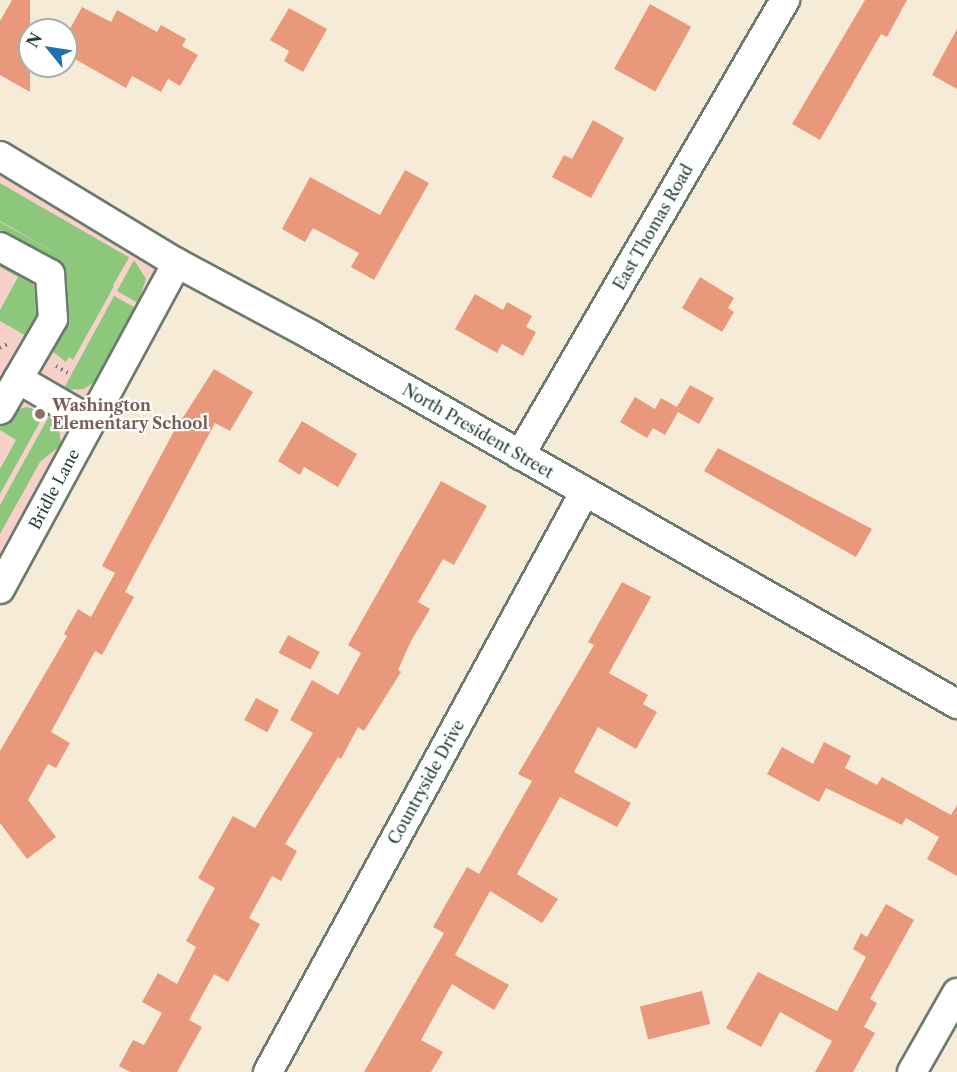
<!DOCTYPE html>
<html>
<head>
<meta charset="utf-8">
<style>
	body { margin:0 }
	#map { position:relative; width:957px; height:1072px; overflow:hidden; background:#f5ebd7; font-family:"Libre Caslon Text",serif }
	div>[style] { position:absolute }
	.built>* { inset:0; background:#f7d0c9 }
	.green>* { inset:0; background:#8cc77c; transform-origin:0 0 }
	.building>* { inset:0; background:#ea987b; transform-origin:0 0 }
	.path>* { height:4px; margin-top:-2px; transform-origin:0; background:repeating-linear-gradient(90deg,#6a7a6d 0 1.5px,transparent 0 6px) }
	.roads { filter:drop-shadow(2px 0 #6a7a6d) drop-shadow(-2px 0 #6a7a6d) drop-shadow(0 2px #6a7a6d) drop-shadow(0 -2px #6a7a6d) }
	.minor>* { height:28px; margin:-14px; padding:0 14px; transform-origin:14px; border-radius:14px; background:#fff }
	.dots>* { width:16px; height:16px; translate:-50% -50%; box-sizing:border-box; border:3px solid #fff; border-radius:50% }
	span { translate:-50% -50%; white-space:nowrap; text-align:center; line-height:1.15; -webkit-text-stroke:4.5px #fff; paint-order:stroke }
	.street-label { font-size:16px; color:#1f3d34 }
	.education-label { font-size:16px; color:#785e54; font-weight:700 }
	.left { translate:0 -50%; text-align:left }
	.north { position:absolute; left:18px; top:18px; width:60px; height:60px; box-sizing:border-box; background:#fff; border:2px solid #a5b1ae; border-radius:50%; rotate:300deg; font-size:16px; font-weight:700; line-height:24px; text-align:center; color:#1f3d34 }
	.north::after { content:''; display:block; margin:auto; width:21px; height:27px; background:#1f6fb2; clip-path:polygon(50% 0,100% 100%,50% 72%,0 100%) }
</style>
</head>
<body>
<div id="map">
	<div class="built">
		<i style="clip-path:polygon(0 170px,160px 265px,0 562px)"></i>
	</div>
	<div class="green">
		<i style="left:0;top:183px;width:149px;height:33px;rotate:30deg"></i>
		<i style="clip-path:polygon(0 222px,114px 286px,73px 360px,69px 357px,66px 362px,52px 351px,67px 312px,64px 284px,49px 259px,0 230px)"></i>
		<i style="clip-path:polygon(134px 260px,146px 279px,138px 303px,117px 291px)"></i>
		<i style="clip-path:polygon(0 261px,29px 278px,39px 295px,38px 316px,28px 337px,0 321px,0 310px,18px 277px,0 267px)"></i>
		<i style="clip-path:polygon(114px 296px,136px 308px,96px 381px,84px 389px,63px 390px)"></i>
		<i style="clip-path:polygon(27px 407px,45px 413px,0 494px,0 469px,16px 440px,0 430px,0 423px,15px 410px)"></i>
		<i style="clip-path:polygon(49px 416px,59px 428px,61px 445px,40px 462px,0 534px,0 505px)"></i>
	</div>
	<div class="building">
		<i style="clip-path:polygon(12px 0,30px 0,30px 92px,0 75px,0 21px)"></i>
		<i style="clip-path:polygon(865px 0,907px 0,887px 37px,881px 34px,820px 140px,792px 124px)"></i>
		<i style="left:650px;top:4px;width:47px;height:74px;rotate:29deg"></i>
		<i style="clip-path:polygon(82px 7px,111px 22px,117px 10px,157px 32px,161px 25px,186px 39px,182px 46px,198px 55px,180px 86px,168px 79px,161px 92px,132px 76px,126px 88px,66px 54px,66px 36px)"></i>
		<i style="clip-path:polygon(289px 8px,327px 29px,303px 72px,284px 61px,289px 51px,270px 40px)"></i>
		<i style="clip-path:polygon(957px 29px,957px 89px,932px 75px)"></i>
		<i style="clip-path:polygon(593px 120px,624px 138px,591px 198px,552px 177px,564px 155px,572px 159px)"></i>
		<i style="clip-path:polygon(405px 170px,429px 183px,374px 280px,351px 267px,359px 253px,313px 228px,305px 242px,282px 229px,310px 177px,380px 215px)"></i>
		<i style="clip-path:polygon(700px 277px,734px 298px,728px 308px,734px 312px,722px 332px,682px 308px)"></i>
		<i style="clip-path:polygon(475px 294px,503px 310px,507px 302px,532px 316px,526px 327px,536px 332px,523px 356px,502px 344px,497px 353px,455px 329px)"></i>
		<i style="clip-path:polygon(214px 369px,253px 392px,230px 431px,215px 423px,125px 592px,134px 597px,102px 655px,95px 651px,51px 732px,70px 743px,56px 768px,48px 764px,28px 800px,56px 837px,27px 859px,0 823px,0 751px,67px 636px,64px 634px,78px 609px,91px 617px,115px 573px,102px 566px,173px 433px)"></i>
		<i style="clip-path:polygon(690px 385px,714px 398px,699px 424px,678px 412px,665px 435px,653px 428px,647px 438px,620px 422px,635px 397px,655px 409px,661px 398px,677px 407px)"></i>
		<i style="clip-path:polygon(302px 421px,357px 454px,338px 487px,304px 467px,300px 475px,278px 461px)"></i>
		<i style="clip-path:polygon(718px 448px,872px 529px,856px 557px,704px 471px)"></i>
		<i style="clip-path:polygon(441px 481px,487px 506px,454px 565px,443px 559px,418px 602px,430px 609px,411px 641px,398px 670px,401px 672px,364px 731px,358px 727px,341px 759px,338px 757px,285px 844px,297px 851px,281px 881px,272px 876px,249px 918px,260px 924px,228px 982px,214px 974px,189px 1020px,202px 1027px,177px 1072px,130px 1072px,119px 1066px,133px 1040px,144px 1045px,162px 1013px,142px 1002px,158px 973px,177px 984px,196px 947px,186px 941px,215px 888px,198px 878px,233px 816px,255px 828px,313px 733px,290px 720px,312px 680px,338px 695px,361px 653px,348px 645px)"></i>
		<i style="clip-path:polygon(622px 582px,651px 597px,609px 673px,648px 695px,643px 704px,657px 712px,636px 749px,598px 727px,574px 772px,631px 803px,617px 827px,560px 797px,517px 874px,558px 899px,542px 923px,490px 891px,455px 955px,509px 985px,494px 1010px,452px 984px,421px 1040px,443px 1052px,431px 1072px,364px 1072px,444px 933px,433px 927px,467px 867px,479px 874px,532px 781px,518px 774px,594px 645px,588px 642px)"></i>
		<i style="left:288px;top:635px;width:36px;height:20px;rotate:28deg"></i>
		<i style="left:256px;top:698px;width:26px;height:25px;rotate:28deg"></i>
		<i style="clip-path:polygon(824px 742px,851px 756px,845px 768px,877px 785px,882px 777px,951px 815px,957px 805px,957px 876px,927px 859px,939px 837px,906px 818px,902px 825px,826px 788px,819px 802px,767px 774px,782px 747px,813px 764px)"></i>
		<i style="clip-path:polygon(886px 904px,914px 920px,870px 999px,877px 1003px,864px 1027px,875px 1033px,853px 1072px,815px 1072px,832px 1041px,780px 1012px,761px 1047px,726px 1028px,758px 972px,837px 1011px,866px 957px,853px 949px,861px 933px,867px 937px)"></i>
		<i style="left:702px;top:991px;width:34px;height:64px;rotate:76deg"></i>
	</div>
	<div class="path">
		<i style="left:0;top:348px;width:11px;rotate:-27deg"></i>
		<i style="left:56px;top:366px;width:14px;rotate:30deg"></i>
	</div>
	<div class="roads">
		<div class="minor">
			<i style="left:0;top:156px;width:207px;rotate:31.2deg"></i>
			<i style="left:177px;top:263px;width:152px;rotate:28.2deg"></i>
			<i style="left:311px;top:335px;width:744px;rotate:29.74deg"></i>
			<i style="left:0;top:247px;width:57px;rotate:28.4deg"></i>
			<i style="left:50px;top:274px;width:45px;rotate:86.2deg"></i>
			<i style="left:53px;top:319px;width:105px;rotate:120.2deg"></i>
			<i style="left:18px;top:379px;width:84px;rotate:29.9deg"></i>
			<i style="left:520px;top:455px;width:527px;rotate:-59.78deg"></i>
			<i style="left:0;top:589px;width:371px;rotate:-61.5deg"></i>
			<i style="left:268px;top:1072px;width:660px;rotate:-61.38deg"></i>
			<i style="left:912px;top:1072px;width:91px;rotate:-60.3deg"></i>
		</div>
	</div>
	<div class="dots">
		<i style="left:40px;top:414px;background:#8d6e63"></i>
	</div>
	<div class="street-label">
		<span style="left:653px;top:227px;rotate:-60deg">East Thomas Road</span>
		<span style="left:478px;top:431px;rotate:30deg">North President Street</span>
		<span style="left:54px;top:489px;rotate:-62deg">Bridle Lane</span>
		<span style="left:426px;top:782px;rotate:-61deg">Countryside Drive</span>
	</div>
	<div class="education-label">
		<span class="left" style="left:52px;top:414px">Washington<br>Elementary School</span>
	</div>
	<div class="north">N</div>
</div>
</body>
</html>
